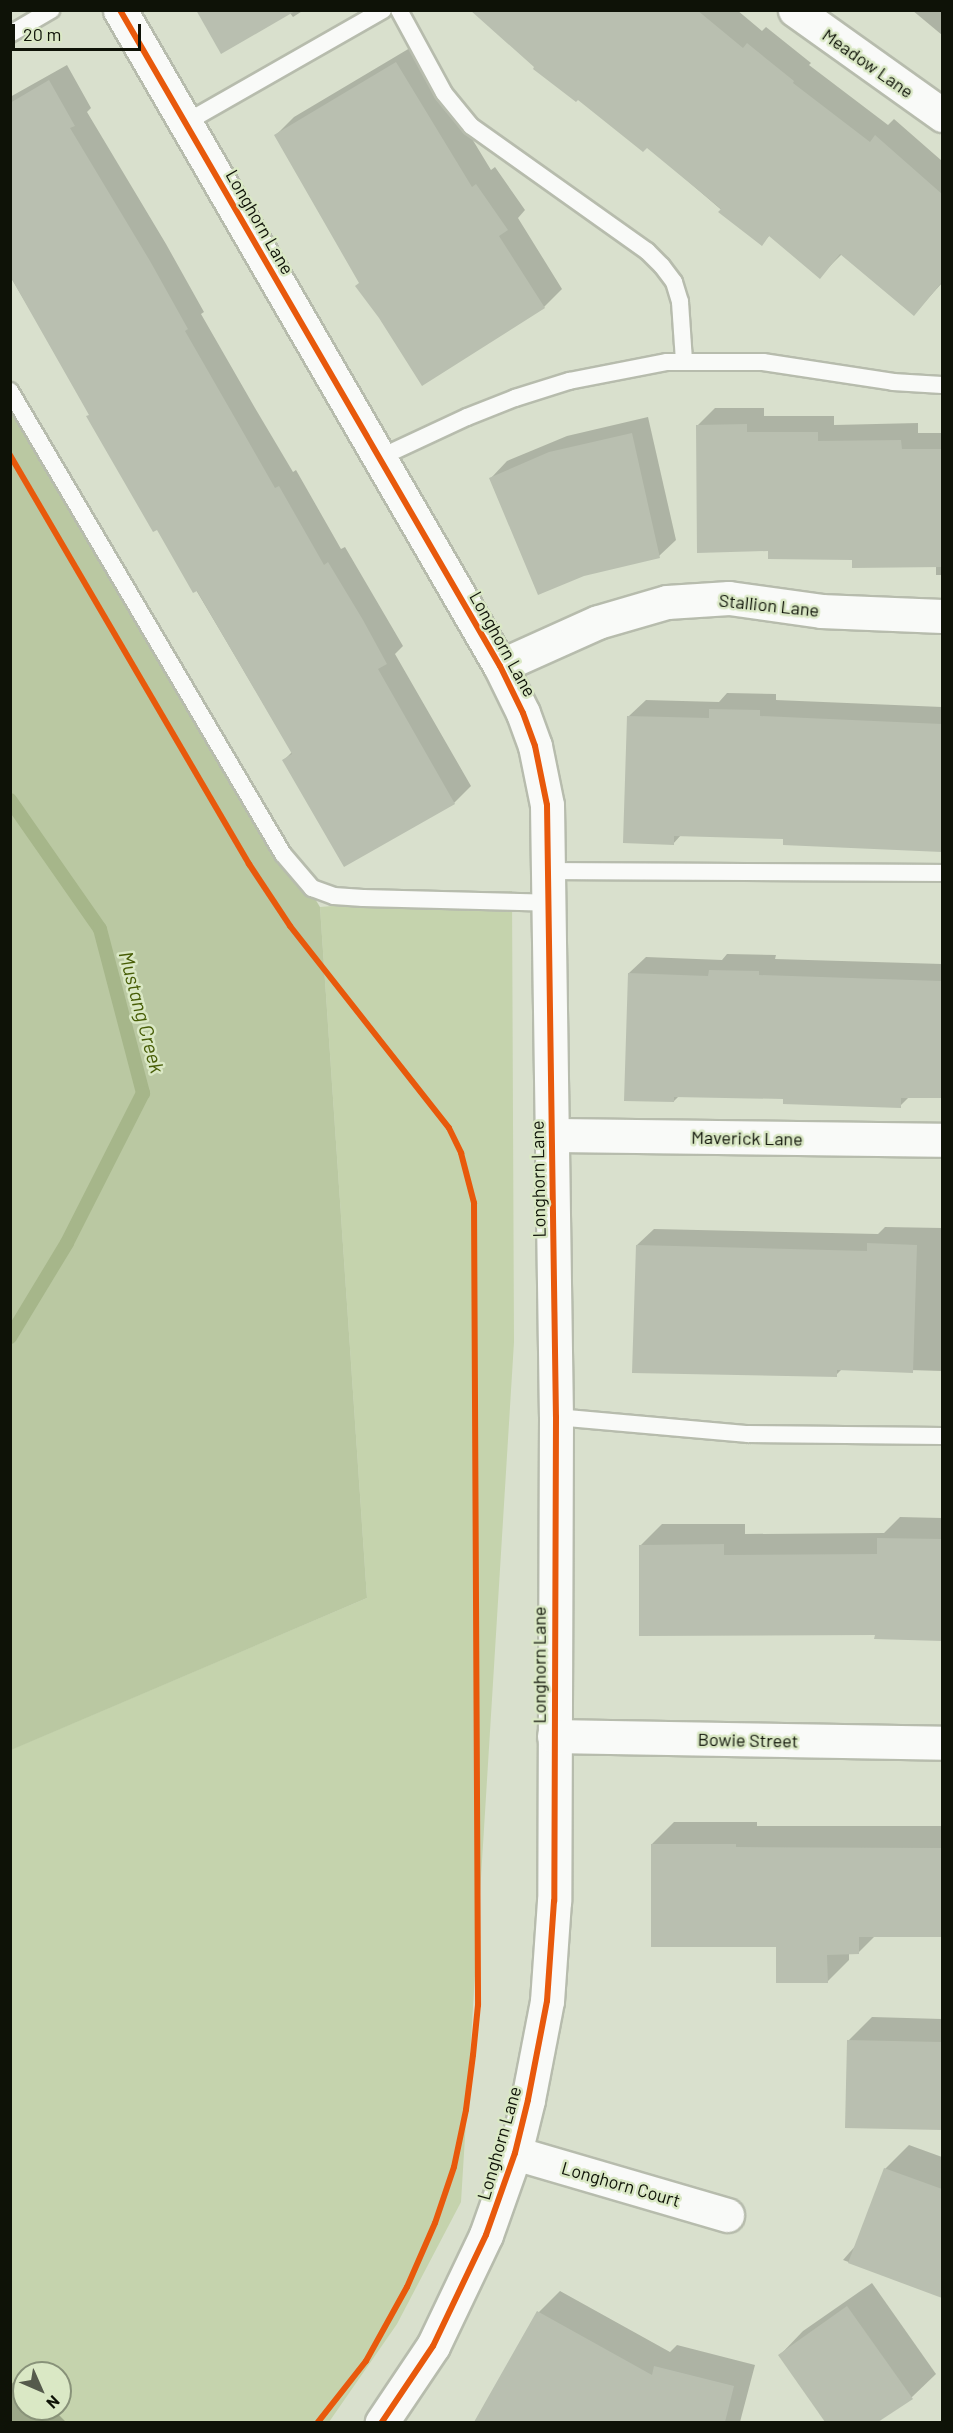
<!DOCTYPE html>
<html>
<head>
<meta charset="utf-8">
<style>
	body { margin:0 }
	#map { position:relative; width:953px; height:2433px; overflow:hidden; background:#d9e0cd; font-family:Barlow,sans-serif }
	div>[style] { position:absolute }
	.green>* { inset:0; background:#c5d3ad }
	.forest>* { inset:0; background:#bac8a2 }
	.shadow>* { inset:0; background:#0003 }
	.stream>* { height:14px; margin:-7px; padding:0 7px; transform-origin:7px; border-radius:7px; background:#a6b68a }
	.building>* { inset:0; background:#b9bfb0 }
	.roads { filter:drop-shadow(2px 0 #b7bcad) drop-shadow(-2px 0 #b7bcad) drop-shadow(0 2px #b7bcad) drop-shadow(0 -2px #b7bcad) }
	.service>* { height:16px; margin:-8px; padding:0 8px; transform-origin:8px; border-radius:8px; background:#f9faf8 }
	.minor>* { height:33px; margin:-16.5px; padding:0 16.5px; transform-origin:16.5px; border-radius:16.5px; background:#f9faf8 }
	.cycleway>* { height:6px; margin:-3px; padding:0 3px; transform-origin:3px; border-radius:3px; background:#e8590c }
	span { translate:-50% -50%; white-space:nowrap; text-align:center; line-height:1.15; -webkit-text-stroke:5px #dae8c5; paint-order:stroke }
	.street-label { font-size:18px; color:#0e1207 }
	.water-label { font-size:20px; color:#475d06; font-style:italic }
	.frame { position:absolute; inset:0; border:12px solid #0e1207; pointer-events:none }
	.north { position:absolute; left:12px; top:2361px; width:60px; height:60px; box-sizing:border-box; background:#dae8c5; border:2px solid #889279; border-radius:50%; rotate:135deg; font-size:16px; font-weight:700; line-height:24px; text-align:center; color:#0e1207 }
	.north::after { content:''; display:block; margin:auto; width:21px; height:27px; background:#555a4c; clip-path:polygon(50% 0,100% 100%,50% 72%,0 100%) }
	.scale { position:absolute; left:12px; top:24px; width:129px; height:27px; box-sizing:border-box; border:3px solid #0e1207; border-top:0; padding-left:8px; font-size:18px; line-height:21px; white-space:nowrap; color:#0e1207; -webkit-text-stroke:4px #dae8c5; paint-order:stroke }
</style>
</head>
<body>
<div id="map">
	<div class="green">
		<div style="clip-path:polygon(evenodd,512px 891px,514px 1342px,461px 2202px,397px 2324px,329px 2422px,11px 2422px,10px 1750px,367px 1598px,320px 907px,512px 891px,24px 2373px,60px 2373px,60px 2409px,24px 2409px,24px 2373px)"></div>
	</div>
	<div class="forest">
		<div style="clip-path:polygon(10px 400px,320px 907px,367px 1598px,11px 1750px)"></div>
	</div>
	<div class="shadow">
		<div style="clip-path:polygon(197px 10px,304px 10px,293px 17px,290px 13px)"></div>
		<div style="clip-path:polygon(490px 10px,737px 10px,762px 31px,766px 27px,811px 63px,809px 65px,888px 125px,894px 119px,942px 161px,942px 283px,914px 314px,842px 254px,820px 276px,770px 235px,761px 244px,647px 146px,536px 67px)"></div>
		<div style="clip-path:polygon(912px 10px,942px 10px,942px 35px)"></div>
		<div style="clip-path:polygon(415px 45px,491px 170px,495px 167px,525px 210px,518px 218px,562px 289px,544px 307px,360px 283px,276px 135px,294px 117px)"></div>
		<div style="clip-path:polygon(67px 65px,91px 108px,87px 112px,166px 244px,204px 312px,201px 314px,255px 408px,293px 472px,296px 470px,341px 549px,345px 547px,403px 646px,395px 654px,471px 786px,454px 803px,284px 760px,292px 752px,10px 276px,10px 97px)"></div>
		<div style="clip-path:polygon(715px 408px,764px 408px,764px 416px,834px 416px,834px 425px,918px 423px,918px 433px,942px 433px,942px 575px,936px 575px,936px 565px,770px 550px,698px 425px)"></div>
		<div style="clip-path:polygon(648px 417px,676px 540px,659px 556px,491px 478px,507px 461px,567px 436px)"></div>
		<div style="clip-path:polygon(727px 693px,776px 694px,776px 700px,942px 707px,942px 846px,785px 837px,681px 835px,673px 844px,629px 716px,646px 700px,719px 702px)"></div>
		<div style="clip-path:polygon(727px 954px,776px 955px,775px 959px,942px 964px,942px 1097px,910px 1096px,900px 1106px,784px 1098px,679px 1096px,674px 1101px,629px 973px,646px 957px,722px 960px)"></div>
		<div style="clip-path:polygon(885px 1227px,942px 1228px,942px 1371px,843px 1368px,836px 1375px,637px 1245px,654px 1229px,878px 1234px)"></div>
		<div style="clip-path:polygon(900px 1517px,942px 1518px,942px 1639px,876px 1638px,876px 1633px,641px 1545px,662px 1524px,745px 1524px,745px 1534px,884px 1533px)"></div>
		<div style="clip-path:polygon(674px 1822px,757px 1822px,757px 1826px,942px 1826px,942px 1936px,875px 1936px,858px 1953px,849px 1953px,849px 1960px,827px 1982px,652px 1844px)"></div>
		<div style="clip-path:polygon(872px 2017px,942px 2019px,942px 2128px,847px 2127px,848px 2041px)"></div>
		<div style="clip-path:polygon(909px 2145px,942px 2157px,942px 2290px,938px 2294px,843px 2260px,857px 2244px,885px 2169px)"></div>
		<div style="clip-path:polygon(872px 2283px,936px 2374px,912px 2397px,876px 2422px,827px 2422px,780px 2355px,803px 2331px)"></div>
		<div style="clip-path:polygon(560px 2291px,670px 2352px,677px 2345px,755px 2365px,740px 2422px,492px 2422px,480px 2416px,539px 2312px)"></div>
		<div style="clip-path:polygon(21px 2376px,24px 2379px,24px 2409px,53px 2409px,66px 2422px,10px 2422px,10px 2385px)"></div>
	</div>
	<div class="stream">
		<div style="left:10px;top:800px;width:157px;rotate:55.1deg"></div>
		<div style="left:100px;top:929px;width:170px;rotate:75.3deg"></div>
		<div style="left:143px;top:1093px;width:168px;rotate:116.9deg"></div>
		<div style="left:67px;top:1243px;width:110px;rotate:121.2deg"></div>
	</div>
	<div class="building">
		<div style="clip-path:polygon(196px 10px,297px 10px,221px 54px)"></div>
		<div style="clip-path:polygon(470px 10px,697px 10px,743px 48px,747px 43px,794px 81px,793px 83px,870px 142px,875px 135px,942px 194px,942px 282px,914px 316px,840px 254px,820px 279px,769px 236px,762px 246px,718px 212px,721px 209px,647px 148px,643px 152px,578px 100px,576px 102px,533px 69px,534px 67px)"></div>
		<div style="clip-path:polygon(396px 62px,472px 187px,476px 184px,508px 230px,499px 236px,545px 308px,422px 386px,379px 318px,355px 286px,359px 283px,274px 135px)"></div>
		<div style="clip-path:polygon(49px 80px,75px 126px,70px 128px,150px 261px,188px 329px,185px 331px,239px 425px,275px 488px,279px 486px,324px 565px,328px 562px,363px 620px,387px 664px,378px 669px,455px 804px,344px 867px,282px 760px,292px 754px,197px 591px,193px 593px,157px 530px,153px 532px,86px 416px,89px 415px,10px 276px,10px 103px)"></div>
		<div style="clip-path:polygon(747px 424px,747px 432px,818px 432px,818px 441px,901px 440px,902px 449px,942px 449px,942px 567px,852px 568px,852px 560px,768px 559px,768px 551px,697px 553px,696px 425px)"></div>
		<div style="clip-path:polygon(632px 433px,660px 558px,584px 576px,538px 595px,489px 478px,549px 452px)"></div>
		<div style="clip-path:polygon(709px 709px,760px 710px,760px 716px,942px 724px,942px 852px,783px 845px,783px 839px,674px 836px,674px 845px,623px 843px,627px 716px,709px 718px)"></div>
		<div style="clip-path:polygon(709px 970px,759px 971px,759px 975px,942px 981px,942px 1098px,901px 1098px,901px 1108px,783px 1104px,783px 1099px,674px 1097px,674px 1102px,624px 1101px,628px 973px,708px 976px)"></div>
		<div style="clip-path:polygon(867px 1243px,917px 1245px,913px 1373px,837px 1370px,837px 1377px,632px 1373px,636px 1245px,867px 1251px)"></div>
		<div style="clip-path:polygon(877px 1538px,942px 1539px,942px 1641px,874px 1639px,875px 1635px,639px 1636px,639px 1545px,724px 1544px,724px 1555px,877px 1554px)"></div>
		<div style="clip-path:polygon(651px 1844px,736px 1844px,736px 1847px,942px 1848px,942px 1937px,859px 1937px,859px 1954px,827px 1955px,828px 1983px,776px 1983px,776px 1947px,651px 1947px)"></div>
		<div style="clip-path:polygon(847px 2040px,942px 2042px,942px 2130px,845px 2128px)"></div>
		<div style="clip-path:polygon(884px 2168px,942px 2189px,942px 2298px,848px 2263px)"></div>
		<div style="clip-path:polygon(847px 2306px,913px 2399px,878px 2422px,825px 2422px,778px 2355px)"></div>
		<div style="clip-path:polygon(537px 2311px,652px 2375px,654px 2366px,734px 2386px,725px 2422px,474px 2422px)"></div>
	</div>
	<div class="roads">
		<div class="service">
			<div style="left:399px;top:10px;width:94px;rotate:61.5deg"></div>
			<div style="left:444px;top:93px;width:43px;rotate:50.7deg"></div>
			<div style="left:471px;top:126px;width:216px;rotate:35.4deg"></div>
			<div style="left:647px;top:251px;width:21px;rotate:45deg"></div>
			<div style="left:662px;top:266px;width:20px;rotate:53deg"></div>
			<div style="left:674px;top:282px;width:21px;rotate:73deg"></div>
			<div style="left:680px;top:302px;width:59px;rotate:86.1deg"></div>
			<div style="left:10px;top:34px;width:48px;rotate:-30.3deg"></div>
			<div style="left:185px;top:123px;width:228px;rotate:-29.7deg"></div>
			<div style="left:10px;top:391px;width:537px;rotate:59.48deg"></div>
			<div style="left:283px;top:854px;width:45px;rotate:49.5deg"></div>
			<div style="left:312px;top:888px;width:23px;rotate:20deg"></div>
			<div style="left:334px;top:896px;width:29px;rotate:4deg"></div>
			<div style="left:363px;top:898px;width:186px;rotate:1.5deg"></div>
			<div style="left:379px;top:458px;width:97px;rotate:-25deg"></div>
			<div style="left:467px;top:417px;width:52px;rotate:-21.6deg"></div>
			<div style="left:515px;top:398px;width:57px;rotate:-17.5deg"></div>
			<div style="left:569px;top:381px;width:100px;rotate:-11deg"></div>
			<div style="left:667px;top:362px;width:96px"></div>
			<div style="left:763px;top:362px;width:132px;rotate:8.7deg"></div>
			<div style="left:893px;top:382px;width:49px;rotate:3.5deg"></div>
			<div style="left:549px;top:871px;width:393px;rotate:0.3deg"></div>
			<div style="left:556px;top:1417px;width:193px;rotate:5.1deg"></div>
			<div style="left:748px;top:1434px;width:194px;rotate:0.6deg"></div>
		</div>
		<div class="minor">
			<div style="left:120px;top:10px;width:758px;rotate:59.92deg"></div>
			<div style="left:500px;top:666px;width:52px;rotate:63.9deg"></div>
			<div style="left:523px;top:713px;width:35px;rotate:70deg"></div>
			<div style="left:535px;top:746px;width:60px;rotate:78.5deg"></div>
			<div style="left:547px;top:805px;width:612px;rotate:89.16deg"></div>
			<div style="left:556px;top:1417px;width:484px;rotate:90.2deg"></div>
			<div style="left:554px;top:1901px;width:100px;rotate:94deg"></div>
			<div style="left:547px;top:2001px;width:101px;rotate:100.9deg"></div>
			<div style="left:528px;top:2100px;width:55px;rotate:103.8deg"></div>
			<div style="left:515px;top:2153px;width:87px;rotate:109.5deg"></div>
			<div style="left:486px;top:2235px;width:123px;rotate:115.5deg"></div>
			<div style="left:433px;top:2346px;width:92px;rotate:123.9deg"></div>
			<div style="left:795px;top:10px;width:181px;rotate:35.5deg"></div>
			<div style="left:500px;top:666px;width:107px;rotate:-24.2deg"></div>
			<div style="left:598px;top:622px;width:72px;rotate:-16.2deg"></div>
			<div style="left:667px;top:602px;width:62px;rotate:-3.7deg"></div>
			<div style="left:729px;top:598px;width:93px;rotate:8deg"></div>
			<div style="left:821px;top:611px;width:121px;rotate:2.4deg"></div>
			<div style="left:552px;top:1135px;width:390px;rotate:0.7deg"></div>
			<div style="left:554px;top:1736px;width:388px;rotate:1deg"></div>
			<div style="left:515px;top:2153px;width:221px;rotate:16.3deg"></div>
		</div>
	</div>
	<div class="cycleway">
		<div style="left:120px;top:10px;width:758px;rotate:59.92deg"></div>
		<div style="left:500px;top:666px;width:52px;rotate:63.9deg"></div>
		<div style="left:523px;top:713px;width:35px;rotate:70deg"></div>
		<div style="left:535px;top:746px;width:60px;rotate:78.5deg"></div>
		<div style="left:547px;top:805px;width:612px;rotate:89.16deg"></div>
		<div style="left:556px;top:1417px;width:484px;rotate:90.2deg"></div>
		<div style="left:554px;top:1901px;width:100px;rotate:94deg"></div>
		<div style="left:547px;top:2001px;width:101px;rotate:100.9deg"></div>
		<div style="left:528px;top:2100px;width:55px;rotate:103.8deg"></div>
		<div style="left:515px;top:2153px;width:87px;rotate:109.5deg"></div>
		<div style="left:486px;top:2235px;width:123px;rotate:115.5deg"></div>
		<div style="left:433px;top:2346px;width:92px;rotate:123.9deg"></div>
		<div style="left:10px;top:455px;width:474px;rotate:59.7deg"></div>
		<div style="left:249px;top:864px;width:74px;rotate:56.5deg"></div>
		<div style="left:290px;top:926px;width:257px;rotate:51.8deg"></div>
		<div style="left:449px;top:1128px;width:28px;rotate:64deg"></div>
		<div style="left:461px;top:1153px;width:52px;rotate:75.4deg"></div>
		<div style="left:474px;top:1203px;width:802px;rotate:89.71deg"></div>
		<div style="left:478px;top:2005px;width:50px;rotate:95.7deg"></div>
		<div style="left:473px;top:2055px;width:55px;rotate:97.3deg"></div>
		<div style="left:466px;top:2110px;width:58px;rotate:101.9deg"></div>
		<div style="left:454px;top:2167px;width:59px;rotate:108.7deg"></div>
		<div style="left:435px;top:2223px;width:70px;rotate:113.6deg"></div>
		<div style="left:407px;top:2287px;width:85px;rotate:119deg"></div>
		<div style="left:366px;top:2361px;width:78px;rotate:128.2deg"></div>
	</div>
	<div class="street-label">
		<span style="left:868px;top:63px;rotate:35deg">Meadow Lane</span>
		<span style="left:260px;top:222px;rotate:60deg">Longhorn Lane</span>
		<span style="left:769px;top:605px;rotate:6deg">Stallion Lane</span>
		<span style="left:503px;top:644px;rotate:61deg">Longhorn Lane</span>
		<span style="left:747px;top:1138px;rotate:1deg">Maverick Lane</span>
		<span style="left:538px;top:1179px;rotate:-91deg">Longhorn Lane</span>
		<span style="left:539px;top:1665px;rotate:-90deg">Longhorn Lane</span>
		<span style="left:748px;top:1740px;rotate:1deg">Bowie Street</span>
		<span style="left:499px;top:2143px;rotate:-74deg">Longhorn Lane</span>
		<span style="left:621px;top:2184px;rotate:16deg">Longhorn Court</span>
	</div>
	<div class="water-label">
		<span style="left:142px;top:1012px;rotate:75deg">Mustang Creek</span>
	</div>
	<div class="frame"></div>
	<div class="north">N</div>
	<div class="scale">20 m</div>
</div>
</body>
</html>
